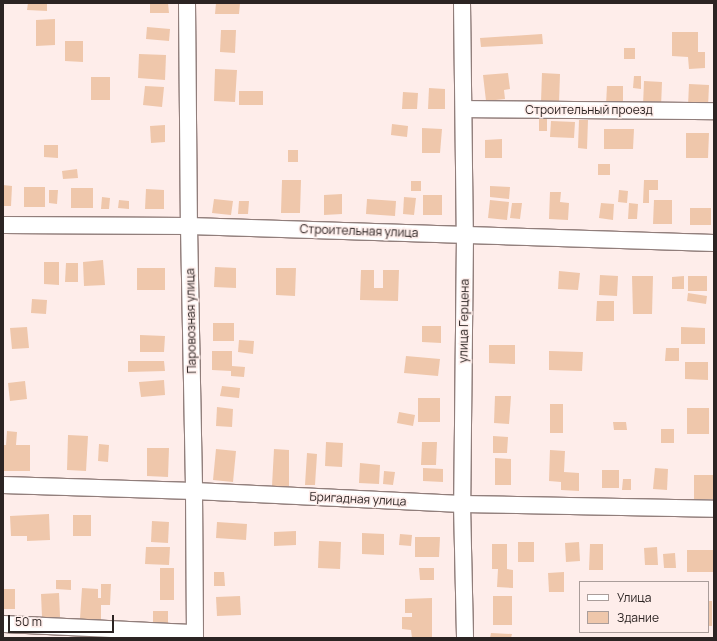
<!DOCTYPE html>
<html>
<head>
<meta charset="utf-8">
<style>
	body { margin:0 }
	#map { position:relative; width:717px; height:641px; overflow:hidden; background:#feedea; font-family:Manrope,sans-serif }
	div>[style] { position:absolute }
	.building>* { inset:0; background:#efc7ab }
	.roads { filter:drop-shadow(1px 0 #917e7b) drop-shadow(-1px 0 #917e7b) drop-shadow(0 1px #917e7b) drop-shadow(0 -1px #917e7b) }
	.minor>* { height:16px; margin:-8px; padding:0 8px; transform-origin:8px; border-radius:8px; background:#fff }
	span { translate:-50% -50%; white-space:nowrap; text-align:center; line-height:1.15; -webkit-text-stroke:3px #feedea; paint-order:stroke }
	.street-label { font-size:12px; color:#2c2423 }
	.frame { position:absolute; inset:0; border:4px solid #2c2423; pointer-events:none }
	.legend { position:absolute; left:579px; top:581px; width:130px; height:52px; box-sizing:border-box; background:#feedea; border:1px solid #aa9d9a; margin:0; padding:5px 7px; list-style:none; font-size:12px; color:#2c2423 }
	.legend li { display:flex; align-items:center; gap:8px; height:20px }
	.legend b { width:20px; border:1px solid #aa9d9a }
	.scale { position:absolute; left:8px; top:615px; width:106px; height:18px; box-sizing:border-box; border:2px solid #2c2423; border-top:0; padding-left:5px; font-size:12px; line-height:14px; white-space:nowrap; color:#2c2423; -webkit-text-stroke:3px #feedea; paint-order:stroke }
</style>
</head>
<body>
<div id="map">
	<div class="building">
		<div style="clip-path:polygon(28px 3px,47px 3px,47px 11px,27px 10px)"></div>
		<div style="clip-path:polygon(150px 3px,168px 3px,169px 13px,150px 13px)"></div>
		<div style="clip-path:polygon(216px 3px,240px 3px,239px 14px,215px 14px)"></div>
		<div style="clip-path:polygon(55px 19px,55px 45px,36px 46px,36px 20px)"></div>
		<div style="clip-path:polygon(147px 27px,170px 29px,169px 41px,146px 39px)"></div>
		<div style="clip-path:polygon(221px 30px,236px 30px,235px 53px,220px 52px)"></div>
		<div style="clip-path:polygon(672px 32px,698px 32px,698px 52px,705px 52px,705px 68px,689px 69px,688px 57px,672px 56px)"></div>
		<div style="clip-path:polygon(542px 34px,543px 44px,481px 47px,480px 38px)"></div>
		<div style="clip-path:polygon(65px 41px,83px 41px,83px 62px,65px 61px)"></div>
		<div style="clip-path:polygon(624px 48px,635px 48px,635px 59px,624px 59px)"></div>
		<div style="clip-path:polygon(139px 54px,166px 55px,165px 80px,138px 78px)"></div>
		<div style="clip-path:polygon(215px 69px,237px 70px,235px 102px,214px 101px)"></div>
		<div style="clip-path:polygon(508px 73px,510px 89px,504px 90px,505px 99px,486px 101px,483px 75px)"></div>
		<div style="clip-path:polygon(542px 73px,560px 74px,559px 103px,541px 102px)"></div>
		<div style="clip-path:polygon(634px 76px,641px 76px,641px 89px,633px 88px)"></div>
		<div style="clip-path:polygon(91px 77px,110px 77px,110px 100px,91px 100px)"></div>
		<div style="clip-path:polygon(644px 81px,662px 82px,661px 107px,643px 106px)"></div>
		<div style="clip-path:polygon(689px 84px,709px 85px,708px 107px,688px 106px)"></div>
		<div style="clip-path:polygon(145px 86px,164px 87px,162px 107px,143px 105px)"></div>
		<div style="clip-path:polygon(607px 86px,623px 86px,623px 105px,606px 105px)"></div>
		<div style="clip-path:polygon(429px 88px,445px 89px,445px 109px,428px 109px)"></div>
		<div style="clip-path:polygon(239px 91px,263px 91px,263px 105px,239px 105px)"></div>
		<div style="clip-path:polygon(403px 92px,418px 93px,417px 109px,402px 109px)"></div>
		<div style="clip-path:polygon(539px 116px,547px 116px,547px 131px,539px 131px)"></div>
		<div style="clip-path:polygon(579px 120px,588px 120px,587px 149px,578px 148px)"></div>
		<div style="clip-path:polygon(551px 121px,575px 122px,574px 138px,550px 137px)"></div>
		<div style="clip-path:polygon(392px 124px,408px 126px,407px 137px,391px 135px)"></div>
		<div style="clip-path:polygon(165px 125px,165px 142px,151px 143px,150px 126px)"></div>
		<div style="clip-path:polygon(422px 128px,442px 129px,440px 153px,422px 153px)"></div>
		<div style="clip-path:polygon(604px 129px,634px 129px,633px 149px,604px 149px)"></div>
		<div style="clip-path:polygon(686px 133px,709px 133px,708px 158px,686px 158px)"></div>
		<div style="clip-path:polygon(502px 139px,502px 158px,485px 158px,485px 140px)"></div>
		<div style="clip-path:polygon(44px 145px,58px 145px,58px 158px,44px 157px)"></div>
		<div style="clip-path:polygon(288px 150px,298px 150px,298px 162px,288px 162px)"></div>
		<div style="clip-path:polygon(598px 164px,610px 164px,610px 175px,598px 175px)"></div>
		<div style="clip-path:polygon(77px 169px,78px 178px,63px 179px,62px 171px)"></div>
		<div style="clip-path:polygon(282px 180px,301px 180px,300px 213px,281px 213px)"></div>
		<div style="clip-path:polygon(644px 180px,658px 180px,658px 190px,649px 190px,649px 203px,643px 203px)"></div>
		<div style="clip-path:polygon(411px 181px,421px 181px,421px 191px,411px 191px)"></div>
		<div style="clip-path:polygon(3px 185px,12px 186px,11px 206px,3px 206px)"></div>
		<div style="clip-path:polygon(490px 186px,510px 187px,509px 199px,490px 197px)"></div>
		<div style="clip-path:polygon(24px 187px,45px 187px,45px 207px,24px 207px)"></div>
		<div style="clip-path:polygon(71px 188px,93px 188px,93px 208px,71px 208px)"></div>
		<div style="clip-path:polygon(146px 189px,164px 190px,164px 209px,145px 209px)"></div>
		<div style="clip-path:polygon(49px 190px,58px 190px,57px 204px,49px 203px)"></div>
		<div style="clip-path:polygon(619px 190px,628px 191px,627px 203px,618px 202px)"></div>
		<div style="clip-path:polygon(550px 192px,561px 192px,560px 202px,569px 203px,568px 220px,549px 219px)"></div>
		<div style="clip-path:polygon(342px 194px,342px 214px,324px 215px,324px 195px)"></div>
		<div style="clip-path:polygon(423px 195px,442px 195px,442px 215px,423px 215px)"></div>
		<div style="clip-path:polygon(102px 197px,110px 198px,109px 209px,101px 209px)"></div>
		<div style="clip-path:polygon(404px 197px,416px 198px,414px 215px,403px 214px)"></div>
		<div style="clip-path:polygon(214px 199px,233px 201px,231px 215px,212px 213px)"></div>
		<div style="clip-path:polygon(367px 199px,396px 201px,395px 216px,366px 214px)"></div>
		<div style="clip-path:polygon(119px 200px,129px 201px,129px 209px,118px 208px)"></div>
		<div style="clip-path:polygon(490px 200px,509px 202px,507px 220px,488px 218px)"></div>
		<div style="clip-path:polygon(654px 200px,672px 200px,672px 224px,653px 224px)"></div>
		<div style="clip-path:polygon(239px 201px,249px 201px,248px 214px,238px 214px)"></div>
		<div style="clip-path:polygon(512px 203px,522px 203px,520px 219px,510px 218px)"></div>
		<div style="clip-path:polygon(601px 203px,614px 204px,613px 220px,599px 218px)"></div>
		<div style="clip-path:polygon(629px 203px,638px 204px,637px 219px,628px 219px)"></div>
		<div style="clip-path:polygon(690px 208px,711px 208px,711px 225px,690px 225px)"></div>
		<div style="clip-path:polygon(103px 260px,105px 285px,84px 286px,83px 262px)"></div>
		<div style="clip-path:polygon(44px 262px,59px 262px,59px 285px,44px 284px)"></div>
		<div style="clip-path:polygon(66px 263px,78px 263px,78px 282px,65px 282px)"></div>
		<div style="clip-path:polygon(215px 267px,236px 268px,236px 288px,214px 287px)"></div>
		<div style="clip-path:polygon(137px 268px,165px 268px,165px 290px,137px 290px)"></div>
		<div style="clip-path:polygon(276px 268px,296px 268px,295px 296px,276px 295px)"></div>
		<div style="clip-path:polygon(361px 270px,374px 270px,374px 288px,383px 288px,383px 270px,399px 270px,398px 301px,360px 300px)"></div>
		<div style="clip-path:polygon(559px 271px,580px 273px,578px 290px,558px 289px)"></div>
		<div style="clip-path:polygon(600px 275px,618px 276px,617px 296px,599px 295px)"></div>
		<div style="clip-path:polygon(632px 276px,653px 276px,652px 314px,633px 314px)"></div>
		<div style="clip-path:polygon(684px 276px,684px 289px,672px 289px,672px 277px)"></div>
		<div style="clip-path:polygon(688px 276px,707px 276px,707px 291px,688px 291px)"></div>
		<div style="clip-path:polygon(688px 293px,707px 296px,706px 304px,687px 301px)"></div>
		<div style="clip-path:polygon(32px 299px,47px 300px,46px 314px,31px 313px)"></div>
		<div style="clip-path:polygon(597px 301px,614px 301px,614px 321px,596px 321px)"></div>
		<div style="clip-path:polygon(213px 323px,234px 323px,234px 341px,213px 341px)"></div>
		<div style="clip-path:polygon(422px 326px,441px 326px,441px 343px,422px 342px)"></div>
		<div style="clip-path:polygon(27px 327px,29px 348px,12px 349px,10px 328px)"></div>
		<div style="clip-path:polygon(681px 327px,705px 328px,705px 344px,681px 344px)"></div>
		<div style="clip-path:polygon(140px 335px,165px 336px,164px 352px,140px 352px)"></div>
		<div style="clip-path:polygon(239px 340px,254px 341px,253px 354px,238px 352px)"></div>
		<div style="clip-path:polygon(489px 345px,515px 345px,515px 364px,489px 363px)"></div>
		<div style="clip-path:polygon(666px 348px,679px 348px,679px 361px,665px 361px)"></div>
		<div style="clip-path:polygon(212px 351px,232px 351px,232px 366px,245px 367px,244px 377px,231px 376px,231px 371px,212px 370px)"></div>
		<div style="clip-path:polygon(549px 351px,583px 352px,582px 371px,549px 370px)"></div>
		<div style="clip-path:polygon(406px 356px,440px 359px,438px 376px,404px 373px)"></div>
		<div style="clip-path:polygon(128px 361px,164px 361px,165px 371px,128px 372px)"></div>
		<div style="clip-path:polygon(685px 362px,708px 362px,708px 380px,685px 379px)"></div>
		<div style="clip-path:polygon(164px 380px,165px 395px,141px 397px,139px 382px)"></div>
		<div style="clip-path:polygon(25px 381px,27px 399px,10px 401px,8px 383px)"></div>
		<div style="clip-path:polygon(222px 386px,240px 388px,239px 398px,220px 396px)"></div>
		<div style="clip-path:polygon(495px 396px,511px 396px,509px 424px,494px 423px)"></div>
		<div style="clip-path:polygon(418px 398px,440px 398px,440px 422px,418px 422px)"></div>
		<div style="clip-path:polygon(550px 404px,563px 404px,563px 433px,550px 433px)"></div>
		<div style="clip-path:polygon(217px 407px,233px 409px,232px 427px,216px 426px)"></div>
		<div style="clip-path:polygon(687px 408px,709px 408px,709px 434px,687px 434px)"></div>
		<div style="clip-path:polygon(399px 412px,415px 415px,413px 426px,397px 423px)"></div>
		<div style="clip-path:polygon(613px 422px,626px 422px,627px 430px,614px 430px)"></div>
		<div style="clip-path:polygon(661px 429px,674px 429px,674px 443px,661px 443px)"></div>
		<div style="clip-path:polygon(7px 431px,17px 432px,16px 445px,30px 445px,30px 471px,4px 471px,4px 445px,6px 445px)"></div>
		<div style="clip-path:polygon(68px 435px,88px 436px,86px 471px,67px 470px)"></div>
		<div style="clip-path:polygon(493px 436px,508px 437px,507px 453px,493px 453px)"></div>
		<div style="clip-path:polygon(326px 442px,343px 443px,342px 467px,325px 466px)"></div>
		<div style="clip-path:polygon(422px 442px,437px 442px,436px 465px,421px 465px)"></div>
		<div style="clip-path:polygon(99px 444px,109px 445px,108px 462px,98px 461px)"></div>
		<div style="clip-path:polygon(147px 448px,169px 448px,168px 477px,147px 476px)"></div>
		<div style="clip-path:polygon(216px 449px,236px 451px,233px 482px,213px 480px)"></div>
		<div style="clip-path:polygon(274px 449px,289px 450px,289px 486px,272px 486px)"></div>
		<div style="clip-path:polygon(550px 450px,565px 451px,564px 472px,579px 473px,579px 491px,561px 490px,561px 482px,549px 481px)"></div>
		<div style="clip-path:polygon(307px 453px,317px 454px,315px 485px,305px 485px)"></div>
		<div style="clip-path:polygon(495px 458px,511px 459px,511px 485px,495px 485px)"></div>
		<div style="clip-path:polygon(360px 463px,380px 465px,379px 484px,359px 483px)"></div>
		<div style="clip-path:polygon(423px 468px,443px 469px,443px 482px,423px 481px)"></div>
		<div style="clip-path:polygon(655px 468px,668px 469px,667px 490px,653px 489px)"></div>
		<div style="clip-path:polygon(602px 470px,619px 470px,619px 488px,602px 488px)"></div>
		<div style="clip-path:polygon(384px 471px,395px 472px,393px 485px,383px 484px)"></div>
		<div style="clip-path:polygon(694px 475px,714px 475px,714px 499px,694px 499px)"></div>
		<div style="clip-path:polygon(623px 479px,631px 479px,631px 490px,622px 490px)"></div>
		<div style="clip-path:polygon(49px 514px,50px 540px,27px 541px,27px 536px,11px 536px,10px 516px)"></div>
		<div style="clip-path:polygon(73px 515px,91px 515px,91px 536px,73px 536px)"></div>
		<div style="clip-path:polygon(152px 521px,169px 522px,168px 543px,151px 542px)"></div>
		<div style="clip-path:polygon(217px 522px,247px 524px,246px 540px,216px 538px)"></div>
		<div style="clip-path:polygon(296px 531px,296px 545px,274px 546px,274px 532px)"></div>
		<div style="clip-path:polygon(362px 533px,384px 534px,384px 555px,362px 554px)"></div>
		<div style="clip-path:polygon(400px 534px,412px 535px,411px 546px,399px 545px)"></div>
		<div style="clip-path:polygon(415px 537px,440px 537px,439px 557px,415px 557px)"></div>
		<div style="clip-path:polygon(319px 541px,341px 542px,340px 569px,318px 568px)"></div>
		<div style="clip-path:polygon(518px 542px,534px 542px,534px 562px,518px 562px)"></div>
		<div style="clip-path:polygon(579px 542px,580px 561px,566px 562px,565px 543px)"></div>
		<div style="clip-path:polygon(492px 544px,507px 544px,507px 569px,513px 570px,513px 588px,497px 587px,498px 569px,492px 569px)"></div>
		<div style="clip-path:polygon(590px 544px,603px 544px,603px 570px,589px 570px)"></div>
		<div style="clip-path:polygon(146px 547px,170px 547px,169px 565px,145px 564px)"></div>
		<div style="clip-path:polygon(657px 547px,658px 565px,645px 565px,644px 548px)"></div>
		<div style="clip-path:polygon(687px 550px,714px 550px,714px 572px,687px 572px)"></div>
		<div style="clip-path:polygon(675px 553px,676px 568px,664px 568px,663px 554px)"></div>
		<div style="clip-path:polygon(160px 568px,174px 568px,174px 600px,160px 600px)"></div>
		<div style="clip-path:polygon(419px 568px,434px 568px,434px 580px,420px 580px)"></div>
		<div style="clip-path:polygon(214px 572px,224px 572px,225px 586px,214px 586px)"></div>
		<div style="clip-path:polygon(564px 572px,564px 592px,549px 592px,548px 573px)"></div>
		<div style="clip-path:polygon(56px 580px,71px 580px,71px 590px,56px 589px)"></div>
		<div style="clip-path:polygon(101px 584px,111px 584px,110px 605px,101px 605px,101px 620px,80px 619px,82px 588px,98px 589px,98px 598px,101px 598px)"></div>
		<div style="clip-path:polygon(3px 589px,15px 589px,15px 609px,3px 609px)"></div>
		<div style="clip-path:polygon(59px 593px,60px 617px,42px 617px,41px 594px)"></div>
		<div style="clip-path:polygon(240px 596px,241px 615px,217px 616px,216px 597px)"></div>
		<div style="clip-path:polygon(493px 596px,512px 596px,512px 625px,493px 625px)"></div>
		<div style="clip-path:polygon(432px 598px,432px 638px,412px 638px,411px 630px,402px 629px,402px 617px,412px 617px,412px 613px,405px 613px,405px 599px)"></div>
		<div style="clip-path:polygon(708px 601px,712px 601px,712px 626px,708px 626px)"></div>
		<div style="clip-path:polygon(153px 611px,168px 611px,168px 623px,153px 622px)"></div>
		<div style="clip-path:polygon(491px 633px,512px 634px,511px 638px,490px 638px)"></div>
	</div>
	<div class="roads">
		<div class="minor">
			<div style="left:187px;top:3px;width:223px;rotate:89.5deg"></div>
			<div style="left:189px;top:226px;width:265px;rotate:88.9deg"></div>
			<div style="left:194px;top:491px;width:147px;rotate:89.6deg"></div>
			<div style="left:462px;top:3px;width:232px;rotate:89.3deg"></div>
			<div style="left:465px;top:235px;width:269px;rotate:90.6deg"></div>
			<div style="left:462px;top:504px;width:134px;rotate:88.7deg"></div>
			<div style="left:464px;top:109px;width:250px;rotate:0.5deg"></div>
			<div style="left:3px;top:225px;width:186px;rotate:0.3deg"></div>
			<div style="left:189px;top:226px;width:525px;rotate:1.85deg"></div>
			<div style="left:3px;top:485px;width:191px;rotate:1.8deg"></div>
			<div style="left:194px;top:491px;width:268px;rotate:2.8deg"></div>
			<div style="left:462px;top:504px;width:252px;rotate:1.1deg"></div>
			<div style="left:3px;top:624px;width:191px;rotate:2.7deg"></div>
		</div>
	</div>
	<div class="street-label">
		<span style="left:589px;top:110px">Строительный проезд</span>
		<span style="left:359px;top:231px;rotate:2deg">Строительная улица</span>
		<span style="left:191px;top:321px;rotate:-91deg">Паровозная улица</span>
		<span style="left:464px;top:321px;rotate:-89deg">улица Герцена</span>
		<span style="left:358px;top:499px;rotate:3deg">Бригадная улица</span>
	</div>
	<div class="frame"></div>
	<ul class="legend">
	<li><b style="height:5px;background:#fff"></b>Улица</li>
	<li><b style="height:11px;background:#efc7ab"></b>Здание</li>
	</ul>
	<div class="scale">50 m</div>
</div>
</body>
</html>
